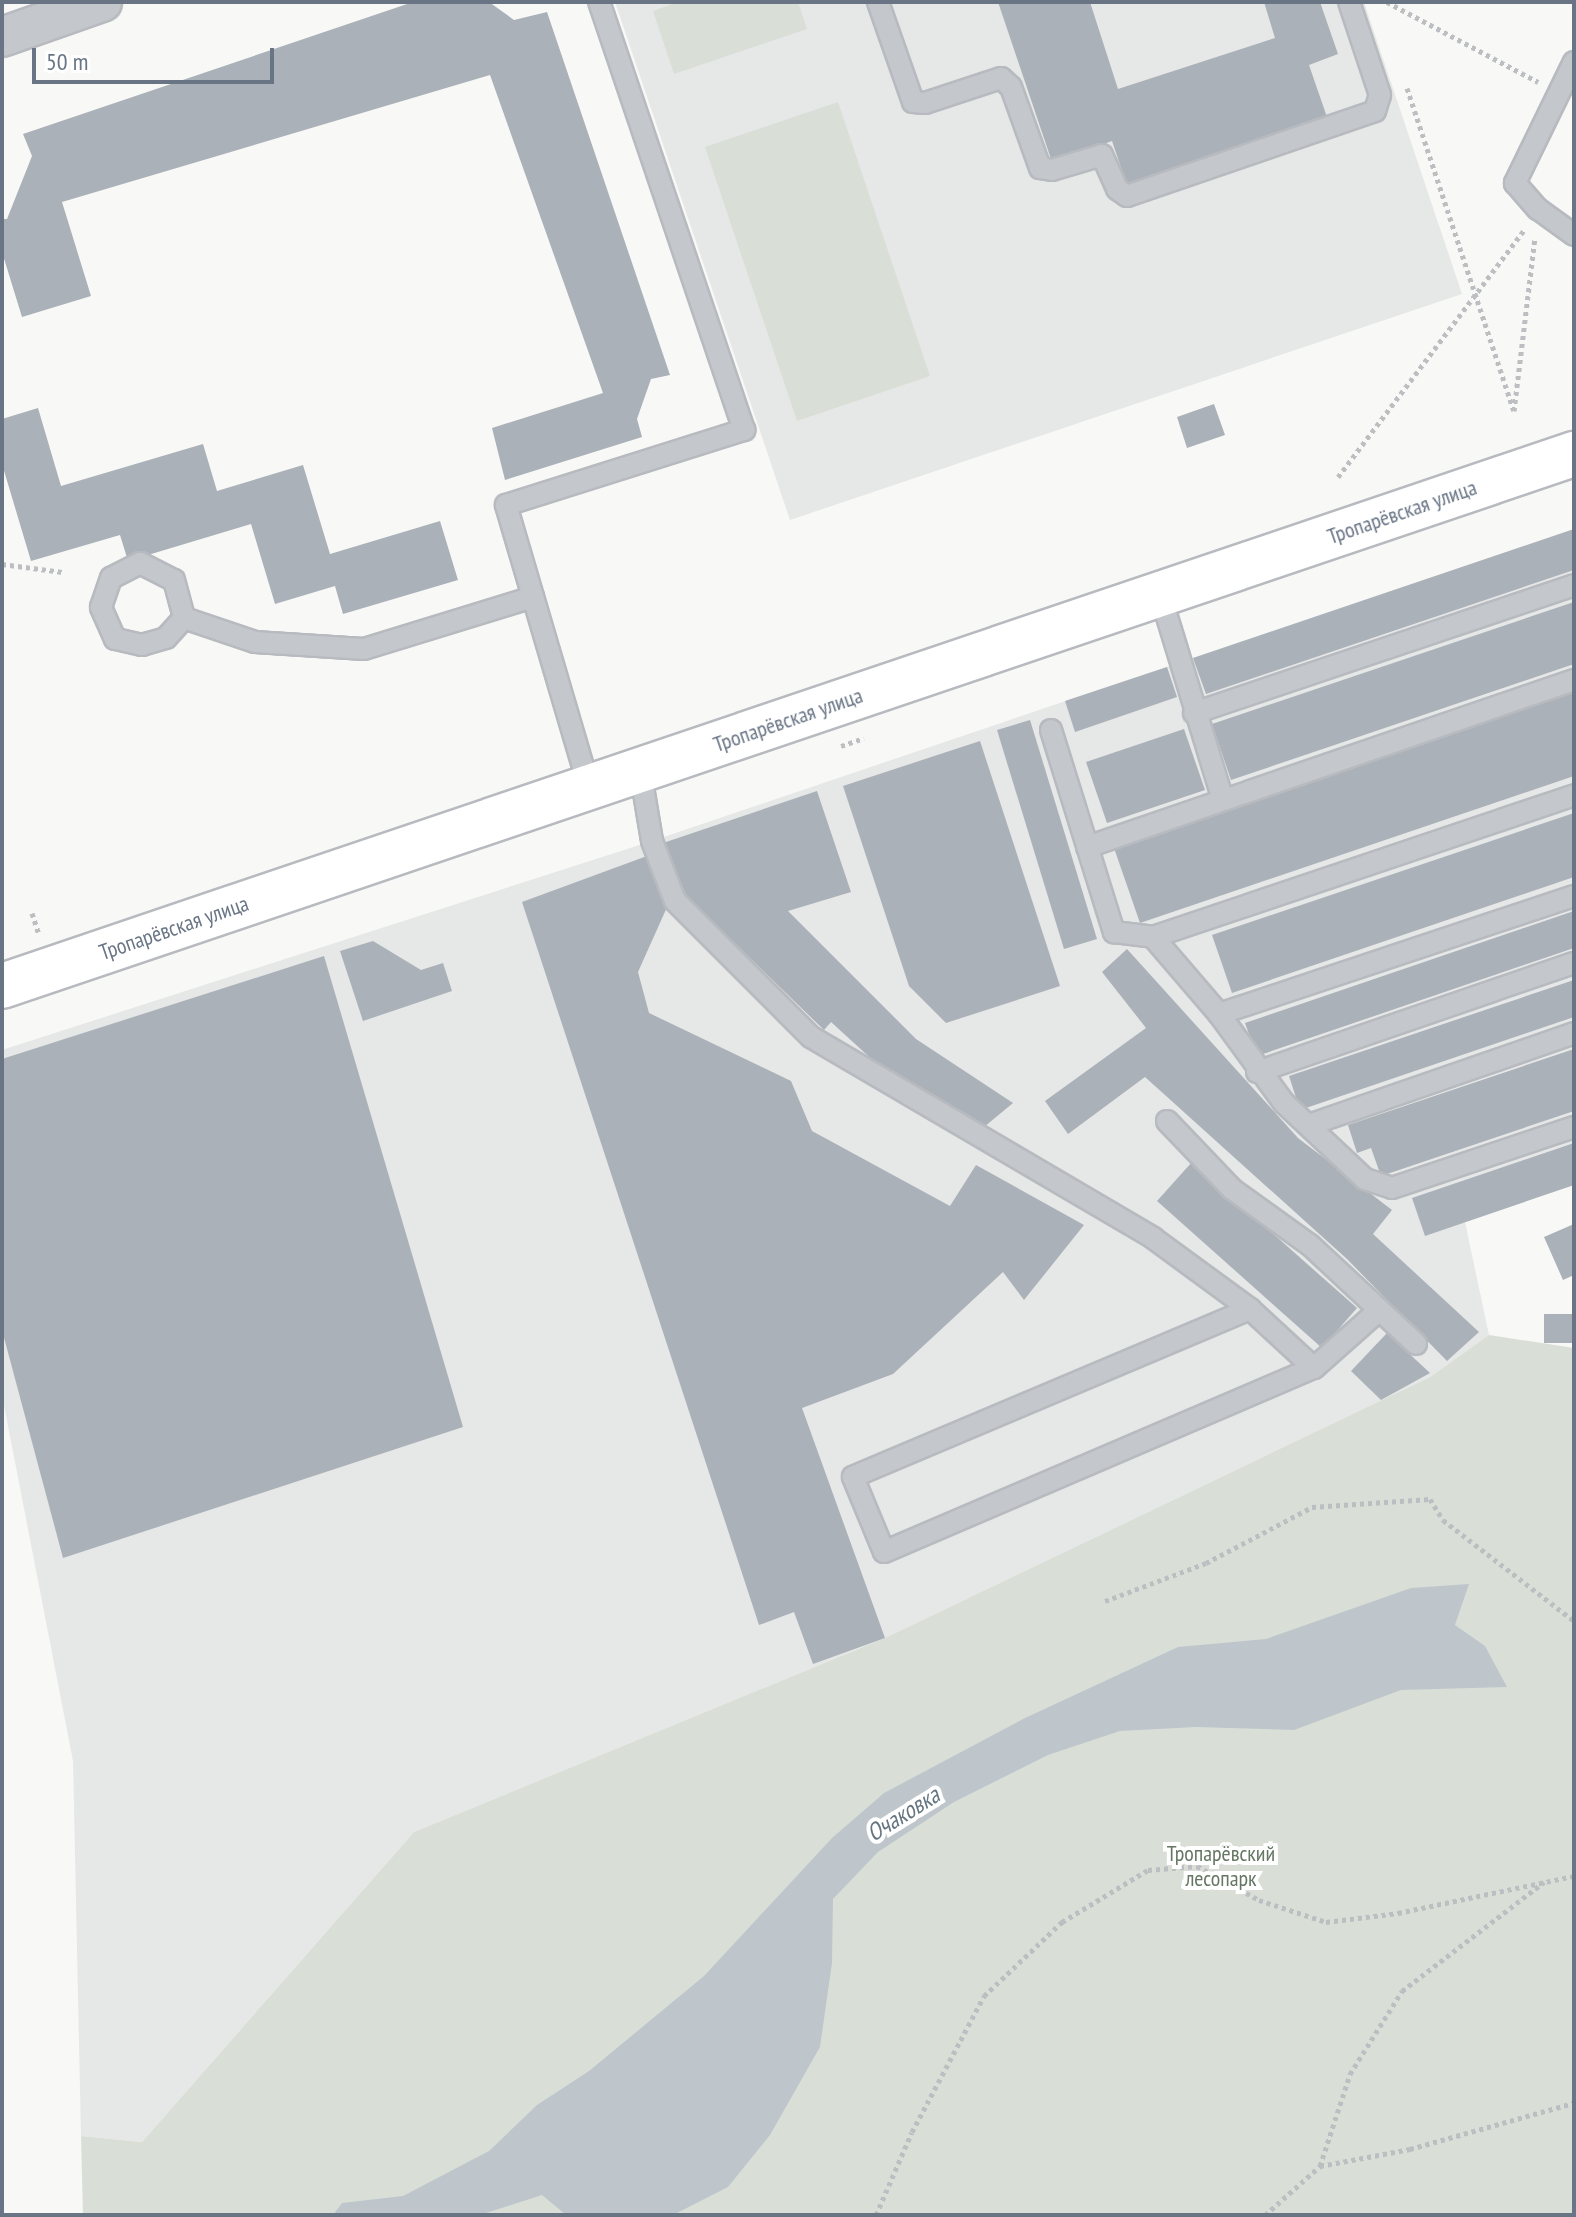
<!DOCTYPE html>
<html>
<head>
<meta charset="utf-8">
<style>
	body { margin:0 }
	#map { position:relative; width:1576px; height:2217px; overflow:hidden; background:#f8f8f6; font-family:"PT Sans Narrow",sans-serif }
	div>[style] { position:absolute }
	.built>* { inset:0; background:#e6e7e7 }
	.green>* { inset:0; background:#d9dfd7 }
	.water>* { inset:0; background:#bec6cc }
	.building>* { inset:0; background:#abb1b8 }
	.path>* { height:5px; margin-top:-2.5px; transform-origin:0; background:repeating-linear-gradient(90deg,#bcbec1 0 4px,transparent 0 8px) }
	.roads { filter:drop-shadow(2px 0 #b7babf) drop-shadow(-2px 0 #b7babf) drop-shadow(0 2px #b7babf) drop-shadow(0 -2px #b7babf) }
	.lane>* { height:20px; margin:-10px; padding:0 10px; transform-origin:10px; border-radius:10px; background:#c4c7cb }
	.street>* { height:38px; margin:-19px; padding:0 19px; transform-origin:19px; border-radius:19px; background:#c4c7cb }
	.secondary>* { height:44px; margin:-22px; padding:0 22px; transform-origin:22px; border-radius:22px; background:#fff }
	span { translate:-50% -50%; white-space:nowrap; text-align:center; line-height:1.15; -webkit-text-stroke:8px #fff; paint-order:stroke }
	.street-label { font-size:22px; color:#697585 }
	.park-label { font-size:22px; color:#657764 }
	.water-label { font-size:24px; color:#657580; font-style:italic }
	.frame { position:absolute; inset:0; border:4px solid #697585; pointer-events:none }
	.scale { position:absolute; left:32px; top:48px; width:242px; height:36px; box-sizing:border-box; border:4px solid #697585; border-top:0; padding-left:10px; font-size:24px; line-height:28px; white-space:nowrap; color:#697585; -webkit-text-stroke:6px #fff; paint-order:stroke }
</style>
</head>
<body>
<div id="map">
	<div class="built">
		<div style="clip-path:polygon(615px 2px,1364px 2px,1462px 294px,790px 520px)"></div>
		<div style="clip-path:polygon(1574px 529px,1574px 1185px,1465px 1222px,1489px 1335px,1430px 1377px,885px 1638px,414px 1832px,142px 2142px,81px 2136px,73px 1761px,2px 1395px,2px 1050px,652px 841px)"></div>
	</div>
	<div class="green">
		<div style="clip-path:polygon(678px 2px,798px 2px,807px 29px,674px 74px,653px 11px)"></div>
		<div style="clip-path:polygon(838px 102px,930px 376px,797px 421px,705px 147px)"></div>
		<div style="clip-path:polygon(1489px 1335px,1574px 1348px,1574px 2215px,83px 2215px,81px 2136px,142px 2142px,414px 1832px,885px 1638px,1430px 1377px)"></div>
	</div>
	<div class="water">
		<div style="clip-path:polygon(1469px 1584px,1455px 1625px,1485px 1646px,1507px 1687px,1401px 1690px,1294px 1730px,1196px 1727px,1120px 1731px,1048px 1755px,954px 1802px,878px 1852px,833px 1899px,832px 1963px,820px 2047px,770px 2135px,728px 2187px,673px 2215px,566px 2215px,542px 2195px,480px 2215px,333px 2215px,342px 2203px,403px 2196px,489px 2151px,537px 2105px,589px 2071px,704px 1976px,832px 1838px,884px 1793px,1025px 1718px,1178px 1647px,1266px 1639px,1411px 1588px)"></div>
	</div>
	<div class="building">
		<div style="clip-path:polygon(413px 2px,489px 2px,514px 20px,547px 12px,670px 375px,651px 379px,637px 419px,642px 437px,505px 480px,492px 428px,603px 393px,490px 75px,62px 202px,91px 296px,22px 317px,2px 252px,2px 219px,7px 219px,32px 156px,23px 134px)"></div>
		<div style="clip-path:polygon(998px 2px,1090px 2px,1118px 89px,1275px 38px,1264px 2px,1320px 2px,1338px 54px,1309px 65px,1328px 120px,1128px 188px,1112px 141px,1052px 162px)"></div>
		<div style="clip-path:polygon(1214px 404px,1225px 435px,1187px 448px,1177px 417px)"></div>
		<div style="clip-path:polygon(38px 408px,61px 486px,203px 444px,217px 491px,303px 465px,330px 554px,440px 521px,458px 580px,343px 614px,335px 586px,275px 604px,251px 524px,128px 561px,120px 535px,31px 561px,2px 464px,2px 419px)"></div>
		<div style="clip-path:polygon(1574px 529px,1574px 570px,1206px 694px,1193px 658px)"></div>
		<div style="clip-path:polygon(1574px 602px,1574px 664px,1231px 780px,1212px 724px)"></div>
		<div style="clip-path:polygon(1167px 667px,1177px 697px,1075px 732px,1065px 701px)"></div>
		<div style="clip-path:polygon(1574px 692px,1574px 776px,1140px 923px,1114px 848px)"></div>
		<div style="clip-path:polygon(1030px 720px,1097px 939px,1064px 949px,997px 730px)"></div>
		<div style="clip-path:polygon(1184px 729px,1205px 790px,1107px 823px,1086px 762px)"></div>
		<div style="clip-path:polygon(980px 741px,1060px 986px,946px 1023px,909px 986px,843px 786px)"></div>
		<div style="clip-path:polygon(817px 791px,851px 892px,788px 911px,916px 1039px,1013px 1103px,984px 1127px,877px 1064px,831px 1022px,824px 1030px,687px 897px,663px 843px)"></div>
		<div style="clip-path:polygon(1574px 813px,1574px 877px,1232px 993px,1212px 935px)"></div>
		<div style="clip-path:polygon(647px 856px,668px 905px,638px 972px,649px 1013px,791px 1081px,812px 1131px,950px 1206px,976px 1165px,1084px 1225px,1024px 1300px,1003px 1272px,893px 1374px,802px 1408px,885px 1638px,813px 1664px,794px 1612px,759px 1625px,522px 902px)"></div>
		<div style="clip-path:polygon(1574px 911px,1574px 948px,1257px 1056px,1245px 1023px)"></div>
		<div style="clip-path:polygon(373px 941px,421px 970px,443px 963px,452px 991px,363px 1021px,340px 951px)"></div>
		<div style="clip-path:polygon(1127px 949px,1298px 1138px,1392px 1210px,1373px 1234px,1479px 1332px,1447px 1361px,1347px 1259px,1145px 1077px,1068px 1134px,1045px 1101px,1146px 1028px,1102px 972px)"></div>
		<div style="clip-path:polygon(324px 956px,463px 1427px,63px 1558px,2px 1330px,2px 1059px)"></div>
		<div style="clip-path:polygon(1574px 980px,1574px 1017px,1300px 1110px,1289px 1076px)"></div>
		<div style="clip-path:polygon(1574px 1049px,1574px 1111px,1381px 1176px,1371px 1148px,1357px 1153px,1348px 1125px)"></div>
		<div style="clip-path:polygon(1574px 1143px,1574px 1185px,1425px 1236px,1412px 1198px)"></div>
		<div style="clip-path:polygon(1192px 1162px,1357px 1308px,1322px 1348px,1157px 1201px)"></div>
		<div style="clip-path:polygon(1574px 1224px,1574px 1275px,1563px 1280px,1544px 1237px)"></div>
		<div style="clip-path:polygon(1544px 1314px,1574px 1314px,1574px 1343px,1544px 1343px)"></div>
		<div style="clip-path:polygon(1387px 1333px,1430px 1373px,1381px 1400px,1351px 1371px)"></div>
	</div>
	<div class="path">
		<div style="left:1387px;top:2px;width:171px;rotate:27.9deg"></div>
		<div style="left:1407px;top:88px;width:340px;rotate:71.7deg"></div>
		<div style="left:1514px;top:411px;width:174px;rotate:-83.1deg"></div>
		<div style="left:1338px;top:477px;width:309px;rotate:-53deg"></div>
		<div style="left:2px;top:564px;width:61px;rotate:7.6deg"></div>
		<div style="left:841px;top:746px;width:24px;rotate:-19deg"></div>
		<div style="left:32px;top:913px;width:23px;rotate:72deg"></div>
		<div style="left:1105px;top:1601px;width:108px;rotate:-20.6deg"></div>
		<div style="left:1206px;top:1563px;width:120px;rotate:-27.8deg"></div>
		<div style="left:1312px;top:1507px;width:118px;rotate:-3.9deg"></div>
		<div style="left:1430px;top:1499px;width:25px;rotate:58deg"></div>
		<div style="left:1443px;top:1520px;width:165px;rotate:37.6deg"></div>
		<div style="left:1320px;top:2166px;width:92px;rotate:-10.7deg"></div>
		<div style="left:1410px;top:2149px;width:170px;rotate:-15.7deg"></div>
		<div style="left:876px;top:2215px;width:90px;rotate:-66.6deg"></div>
		<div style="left:912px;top:2132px;width:154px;rotate:-62.1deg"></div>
		<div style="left:984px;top:1996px;width:108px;rotate:-43.5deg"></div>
		<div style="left:1062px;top:1922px;width:100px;rotate:-31.2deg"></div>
		<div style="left:1148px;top:1870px;width:49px;rotate:-4.7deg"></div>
		<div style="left:1197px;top:1866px;width:71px;rotate:28.7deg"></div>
		<div style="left:1259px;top:1900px;width:71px;rotate:18.2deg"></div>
		<div style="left:1326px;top:1922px;width:73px;rotate:-7.1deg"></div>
		<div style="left:1398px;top:1913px;width:180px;rotate:-11.9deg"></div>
		<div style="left:1265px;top:2215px;width:74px;rotate:-41.7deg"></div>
		<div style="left:1320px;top:2166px;width:97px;rotate:-71.9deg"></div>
		<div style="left:1350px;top:2074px;width:98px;rotate:-57.9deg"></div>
		<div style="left:1402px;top:1991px;width:179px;rotate:-37.5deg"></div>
	</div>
	<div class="roads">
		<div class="lane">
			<div style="left:878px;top:2px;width:106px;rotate:70.7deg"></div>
			<div style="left:913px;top:102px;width:12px;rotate:5deg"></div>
			<div style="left:925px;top:103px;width:80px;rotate:-18.2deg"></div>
			<div style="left:1001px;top:78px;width:13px;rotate:42deg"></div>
			<div style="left:1011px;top:87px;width:86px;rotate:70.3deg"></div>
			<div style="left:1040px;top:168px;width:12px;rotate:9deg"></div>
			<div style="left:1052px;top:170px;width:52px;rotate:-16.7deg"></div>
			<div style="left:1102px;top:155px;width:37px;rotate:66deg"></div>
			<div style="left:1117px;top:189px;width:12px;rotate:35deg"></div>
			<div style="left:1127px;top:196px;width:262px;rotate:-18.9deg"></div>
			<div style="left:1375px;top:111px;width:17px;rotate:-73deg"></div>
			<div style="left:1380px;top:95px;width:98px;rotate:-108.4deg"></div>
			<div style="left:1574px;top:62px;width:135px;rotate:116deg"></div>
			<div style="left:1515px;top:183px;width:35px;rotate:49deg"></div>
			<div style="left:1538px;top:209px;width:44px;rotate:35.8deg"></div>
			<div style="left:1160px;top:594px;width:215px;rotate:73deg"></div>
			<div style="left:184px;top:618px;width:27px;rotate:132deg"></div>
			<div style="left:166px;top:638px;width:25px;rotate:164deg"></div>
			<div style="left:142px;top:645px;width:28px;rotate:-167deg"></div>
			<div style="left:115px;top:639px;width:35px;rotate:-114deg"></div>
			<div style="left:101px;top:607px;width:31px;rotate:-71deg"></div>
			<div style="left:111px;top:578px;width:33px;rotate:-27deg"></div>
			<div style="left:140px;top:563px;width:38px;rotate:27deg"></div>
			<div style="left:174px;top:580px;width:39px;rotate:75deg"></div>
			<div style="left:184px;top:618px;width:75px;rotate:18.7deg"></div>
			<div style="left:255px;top:642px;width:109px;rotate:3.7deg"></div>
			<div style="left:364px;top:649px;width:177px;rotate:-17.1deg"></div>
			<div style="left:1194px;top:713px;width:401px;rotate:-18.6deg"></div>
			<div style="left:1051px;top:730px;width:212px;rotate:72.7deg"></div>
			<div style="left:1114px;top:932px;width:39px;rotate:7deg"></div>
			<div style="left:1153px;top:937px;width:101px;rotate:49.4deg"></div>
			<div style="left:1219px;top:1014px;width:110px;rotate:53.9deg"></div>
			<div style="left:1284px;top:1103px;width:111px;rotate:43.2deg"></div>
			<div style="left:1365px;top:1179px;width:28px;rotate:18deg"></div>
			<div style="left:1392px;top:1188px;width:192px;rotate:-18.5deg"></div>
			<div style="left:640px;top:769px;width:73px;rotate:80.5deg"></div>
			<div style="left:652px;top:841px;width:64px;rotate:69deg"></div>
			<div style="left:675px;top:901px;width:192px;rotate:45deg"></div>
			<div style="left:811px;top:1037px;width:397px;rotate:30.4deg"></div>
			<div style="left:1153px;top:1238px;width:120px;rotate:36.2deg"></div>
			<div style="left:1250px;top:1309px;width:87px;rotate:42.7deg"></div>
			<div style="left:1314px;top:1368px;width:84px;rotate:-41.6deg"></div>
			<div style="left:589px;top:787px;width:294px;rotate:-106.4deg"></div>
			<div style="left:506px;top:505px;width:250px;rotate:-17.5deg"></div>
			<div style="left:744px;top:430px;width:452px;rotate:-108.7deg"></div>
			<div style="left:1087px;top:847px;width:515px;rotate:-18.93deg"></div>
			<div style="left:1153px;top:937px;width:444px;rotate:-18.6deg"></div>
			<div style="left:1219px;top:1014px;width:374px;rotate:-18.4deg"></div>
			<div style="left:1257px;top:1072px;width:335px;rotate:-19deg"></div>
			<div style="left:1167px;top:1121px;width:94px;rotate:46.3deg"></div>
			<div style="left:1232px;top:1189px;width:96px;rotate:35.7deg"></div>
			<div style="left:1310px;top:1245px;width:145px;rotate:43deg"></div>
			<div style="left:1309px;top:1125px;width:281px;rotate:-19.1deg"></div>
			<div style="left:1250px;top:1309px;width:431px;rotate:157.1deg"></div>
			<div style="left:853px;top:1477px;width:81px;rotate:67.5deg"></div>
			<div style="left:884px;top:1552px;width:468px;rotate:-23.2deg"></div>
		</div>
		<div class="street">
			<div style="left:2px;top:37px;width:106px;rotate:-19.3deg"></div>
		</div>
		<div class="secondary">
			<div style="left:2px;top:986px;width:1660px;rotate:-18.7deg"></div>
		</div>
	</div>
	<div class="street-label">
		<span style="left:1402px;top:512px;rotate:-19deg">Тропарёвская улица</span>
		<span style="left:788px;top:720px;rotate:-19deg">Тропарёвская улица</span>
		<span style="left:174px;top:928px;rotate:-19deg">Тропарёвская улица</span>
	</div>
	<div class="park-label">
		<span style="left:1221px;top:1866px">Тропарёвский<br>лесопарк</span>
	</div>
	<div class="water-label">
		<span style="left:903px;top:1814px;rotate:-32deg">Очаковка</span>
	</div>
	<div class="frame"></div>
	<div class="scale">50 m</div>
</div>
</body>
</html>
